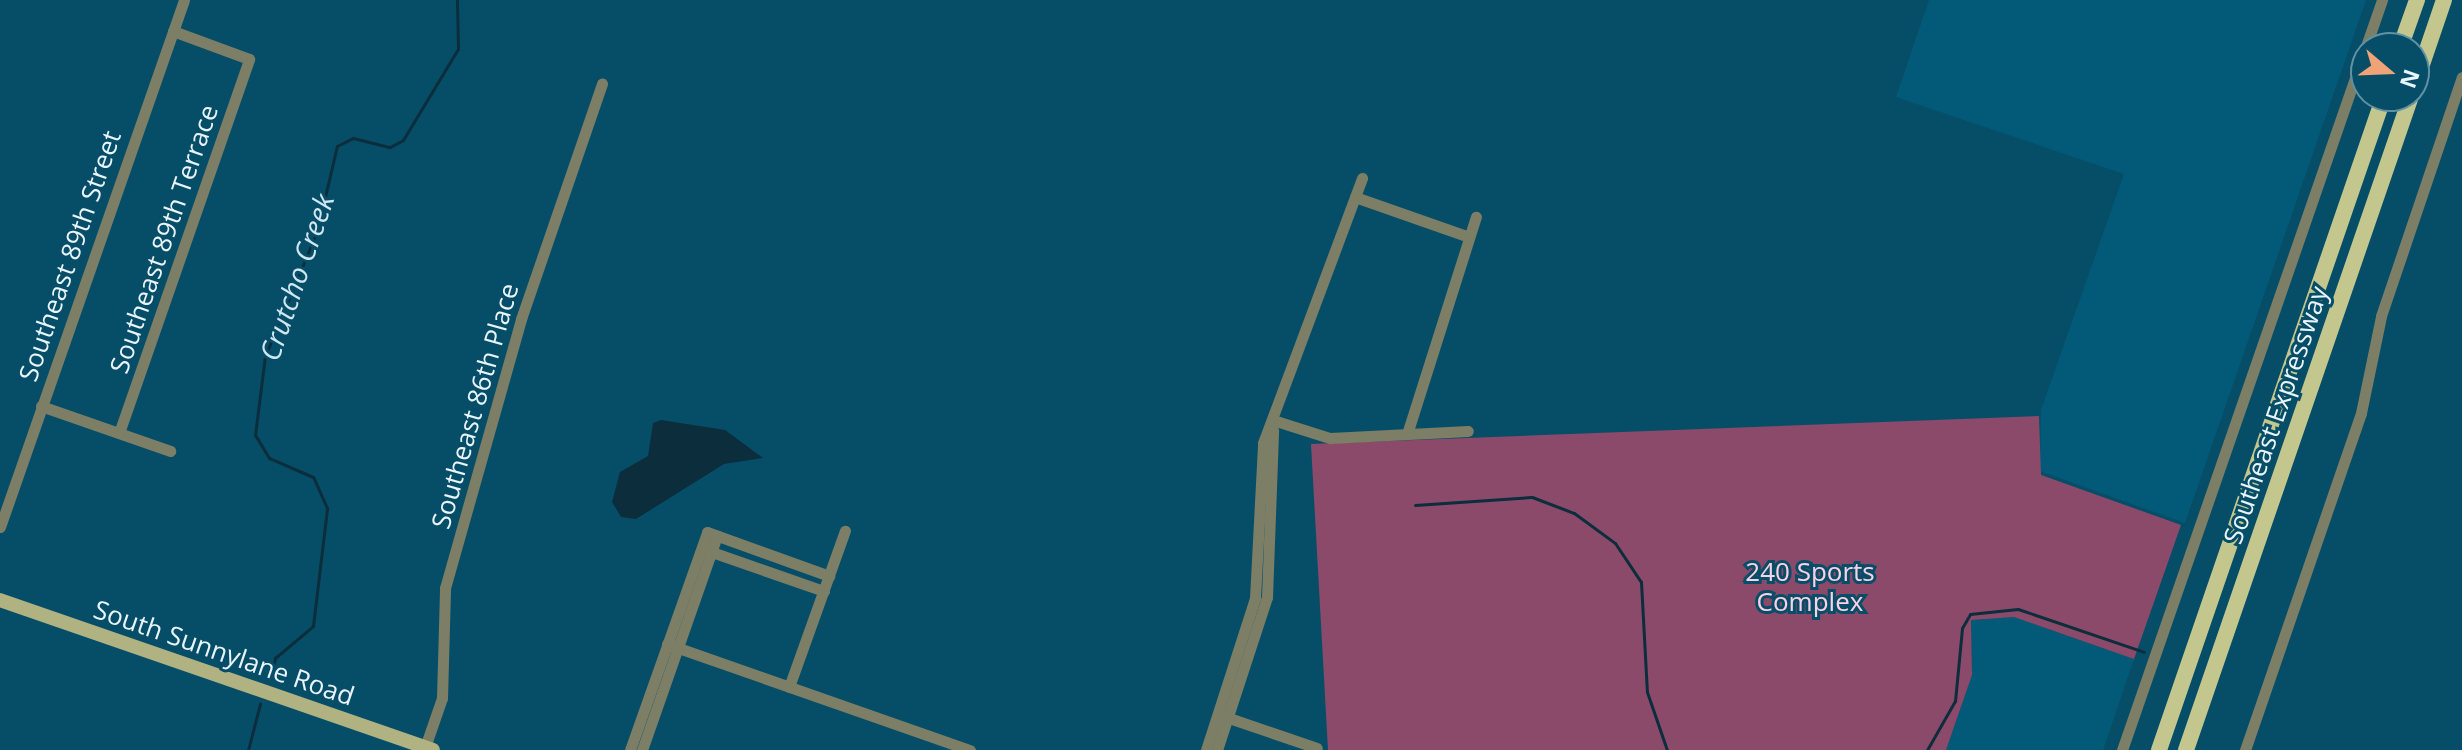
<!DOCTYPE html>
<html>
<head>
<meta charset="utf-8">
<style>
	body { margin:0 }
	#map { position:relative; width:2462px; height:750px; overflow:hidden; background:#064e68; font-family:"Open Sans",sans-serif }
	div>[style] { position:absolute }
	.built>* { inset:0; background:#025a78 }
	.green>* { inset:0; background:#8c4a6b }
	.water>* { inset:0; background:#0c2d3c }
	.stream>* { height:3px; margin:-1.5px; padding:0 1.5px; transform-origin:1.5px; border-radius:1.5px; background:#0c2d3c }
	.minor>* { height:11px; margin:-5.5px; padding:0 5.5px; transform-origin:5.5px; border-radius:5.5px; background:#7c7e66 }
	.major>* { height:14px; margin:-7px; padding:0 7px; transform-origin:7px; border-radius:7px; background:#b0b282 }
	.highway>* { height:16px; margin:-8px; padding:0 8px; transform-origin:8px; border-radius:8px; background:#c4c78d }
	span { translate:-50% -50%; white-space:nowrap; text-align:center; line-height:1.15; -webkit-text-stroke:6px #064e68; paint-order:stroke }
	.street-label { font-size:26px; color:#e9f5fb }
	.park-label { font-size:26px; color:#fed0e4 }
	.water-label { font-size:28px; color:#d0e7f2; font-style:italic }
	.north { position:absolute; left:2350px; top:32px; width:80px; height:80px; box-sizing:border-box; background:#064e68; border:2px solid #6191a3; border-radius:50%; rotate:109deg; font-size:22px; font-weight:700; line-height:32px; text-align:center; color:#e9f5fb }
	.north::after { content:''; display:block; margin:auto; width:28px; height:36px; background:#efa377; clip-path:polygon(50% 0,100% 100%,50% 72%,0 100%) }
</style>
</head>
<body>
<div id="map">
	<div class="built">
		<div style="clip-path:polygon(1929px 0,2366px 0,2185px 523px,2040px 471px,2041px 410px,2124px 174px,1896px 97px)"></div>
		<div style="clip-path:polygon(2014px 617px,2134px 659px,2103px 750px,1946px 750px,1972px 675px,1971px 620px)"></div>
	</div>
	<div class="green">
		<div style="clip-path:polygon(2039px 416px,2041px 475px,2181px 525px,2134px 659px,2014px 617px,1971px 620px,1972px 675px,1946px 750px,1328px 750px,1311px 444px)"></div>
	</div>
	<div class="water">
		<div style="clip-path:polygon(661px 420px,725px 430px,763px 458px,724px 464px,636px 519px,621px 517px,612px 502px,620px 472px,648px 456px,653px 423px)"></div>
	</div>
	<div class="stream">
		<div style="left:1415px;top:505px;width:117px;rotate:-3.9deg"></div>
		<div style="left:1532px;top:497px;width:45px;rotate:20.9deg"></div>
		<div style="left:1574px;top:513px;width:51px;rotate:36.2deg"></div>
		<div style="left:1615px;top:543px;width:47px;rotate:56.3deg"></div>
		<div style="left:1641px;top:582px;width:110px;rotate:86.9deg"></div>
		<div style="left:1647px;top:692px;width:61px;rotate:71deg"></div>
		<div style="left:270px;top:676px;width:19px;rotate:-74deg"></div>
		<div style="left:275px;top:658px;width:50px;rotate:-40.1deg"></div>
		<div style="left:313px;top:626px;width:119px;rotate:-83.2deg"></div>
		<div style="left:327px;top:508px;width:34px;rotate:-114deg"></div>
		<div style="left:313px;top:477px;width:48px;rotate:-156.6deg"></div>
		<div style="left:269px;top:458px;width:27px;rotate:-121deg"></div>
		<div style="left:255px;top:435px;width:80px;rotate:-82.8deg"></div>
		<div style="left:265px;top:356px;width:135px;rotate:-67.4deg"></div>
		<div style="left:317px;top:231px;width:87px;rotate:-76.8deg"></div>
		<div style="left:337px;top:146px;width:18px;rotate:-27deg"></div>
		<div style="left:353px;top:138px;width:38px;rotate:14deg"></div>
		<div style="left:390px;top:147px;width:15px;rotate:-28deg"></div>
		<div style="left:403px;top:140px;width:106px;rotate:-58.9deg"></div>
		<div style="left:458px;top:49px;width:49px;rotate:-91.2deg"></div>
		<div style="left:248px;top:750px;width:48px;rotate:-75.4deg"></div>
		<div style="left:1927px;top:750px;width:56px;rotate:-60.3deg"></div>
		<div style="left:1955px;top:701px;width:73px;rotate:-84.5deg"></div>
		<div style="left:1962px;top:628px;width:16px;rotate:-60deg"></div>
		<div style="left:1970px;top:614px;width:48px;rotate:-5.9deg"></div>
		<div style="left:2018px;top:609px;width:133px;rotate:18.8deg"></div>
	</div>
	<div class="minor">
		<div style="left:1355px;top:197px;width:121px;rotate:19.3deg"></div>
		<div style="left:41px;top:406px;width:137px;rotate:19.2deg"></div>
		<div style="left:1276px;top:421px;width:57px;rotate:17.5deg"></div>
		<div style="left:1330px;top:438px;width:138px;rotate:-2.9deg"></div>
		<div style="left:119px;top:433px;width:396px;rotate:-70.8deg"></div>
		<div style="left:249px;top:59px;width:81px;rotate:-159.8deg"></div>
		<div style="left:1407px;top:434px;width:228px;rotate:-72.4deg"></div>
		<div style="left:0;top:527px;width:558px;rotate:-70.75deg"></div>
		<div style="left:706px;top:550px;width:125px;rotate:19.2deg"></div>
		<div style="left:667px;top:644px;width:321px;rotate:19.3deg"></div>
		<div style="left:789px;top:687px;width:166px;rotate:-70.3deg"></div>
		<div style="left:1223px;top:716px;width:99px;rotate:18.8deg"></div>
		<div style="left:424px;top:750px;width:55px;rotate:-70.9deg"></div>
		<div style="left:442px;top:698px;width:110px;rotate:-88.4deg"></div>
		<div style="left:445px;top:588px;width:280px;rotate:-74.2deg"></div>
		<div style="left:521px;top:319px;width:249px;rotate:-71deg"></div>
		<div style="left:630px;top:750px;width:231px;rotate:-70.5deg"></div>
		<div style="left:707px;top:532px;width:130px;rotate:19.8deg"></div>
		<div style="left:642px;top:750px;width:227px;rotate:-70.7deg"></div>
		<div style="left:1206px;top:750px;width:160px;rotate:-72.1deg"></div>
		<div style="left:1255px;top:598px;width:155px;rotate:-87deg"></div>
		<div style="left:1263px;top:443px;width:283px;rotate:-69.5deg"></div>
		<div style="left:1217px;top:750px;width:161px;rotate:-71.9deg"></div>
		<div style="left:1267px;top:597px;width:167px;rotate:-87.9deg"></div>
		<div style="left:2122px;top:750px;width:794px;rotate:-70.88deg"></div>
		<div style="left:2245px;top:750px;width:356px;rotate:-71deg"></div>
		<div style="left:2361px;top:413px;width:99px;rotate:-78.3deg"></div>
		<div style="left:2381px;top:316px;width:252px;rotate:-71.3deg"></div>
	</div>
	<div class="major">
		<div style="left:0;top:600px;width:458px;rotate:19.1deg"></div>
	</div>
	<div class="highway">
		<div style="left:2400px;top:48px;width:51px;rotate:-70.5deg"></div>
		<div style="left:2414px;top:88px;width:93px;rotate:-71.2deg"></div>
		<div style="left:2159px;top:750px;width:692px;rotate:-71.01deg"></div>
		<div style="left:2186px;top:750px;width:692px;rotate:-71.01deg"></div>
	</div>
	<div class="street-label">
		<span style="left:164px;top:239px;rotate:-71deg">Southeast 89th Terrace</span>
		<span style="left:70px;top:256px;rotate:-71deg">Southeast 89th Street</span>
		<span style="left:475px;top:406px;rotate:-74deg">Southeast 86th Place</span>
		<span style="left:2276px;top:415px;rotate:-71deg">Southeast Expressway</span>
		<span style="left:224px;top:653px;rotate:19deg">South Sunnylane Road</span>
	</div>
	<div class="park-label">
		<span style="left:1810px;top:587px">240 Sports<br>Complex</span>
	</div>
	<div class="water-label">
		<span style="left:296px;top:277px;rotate:-71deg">Crutcho Creek</span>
	</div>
	<div class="north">N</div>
</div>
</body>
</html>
